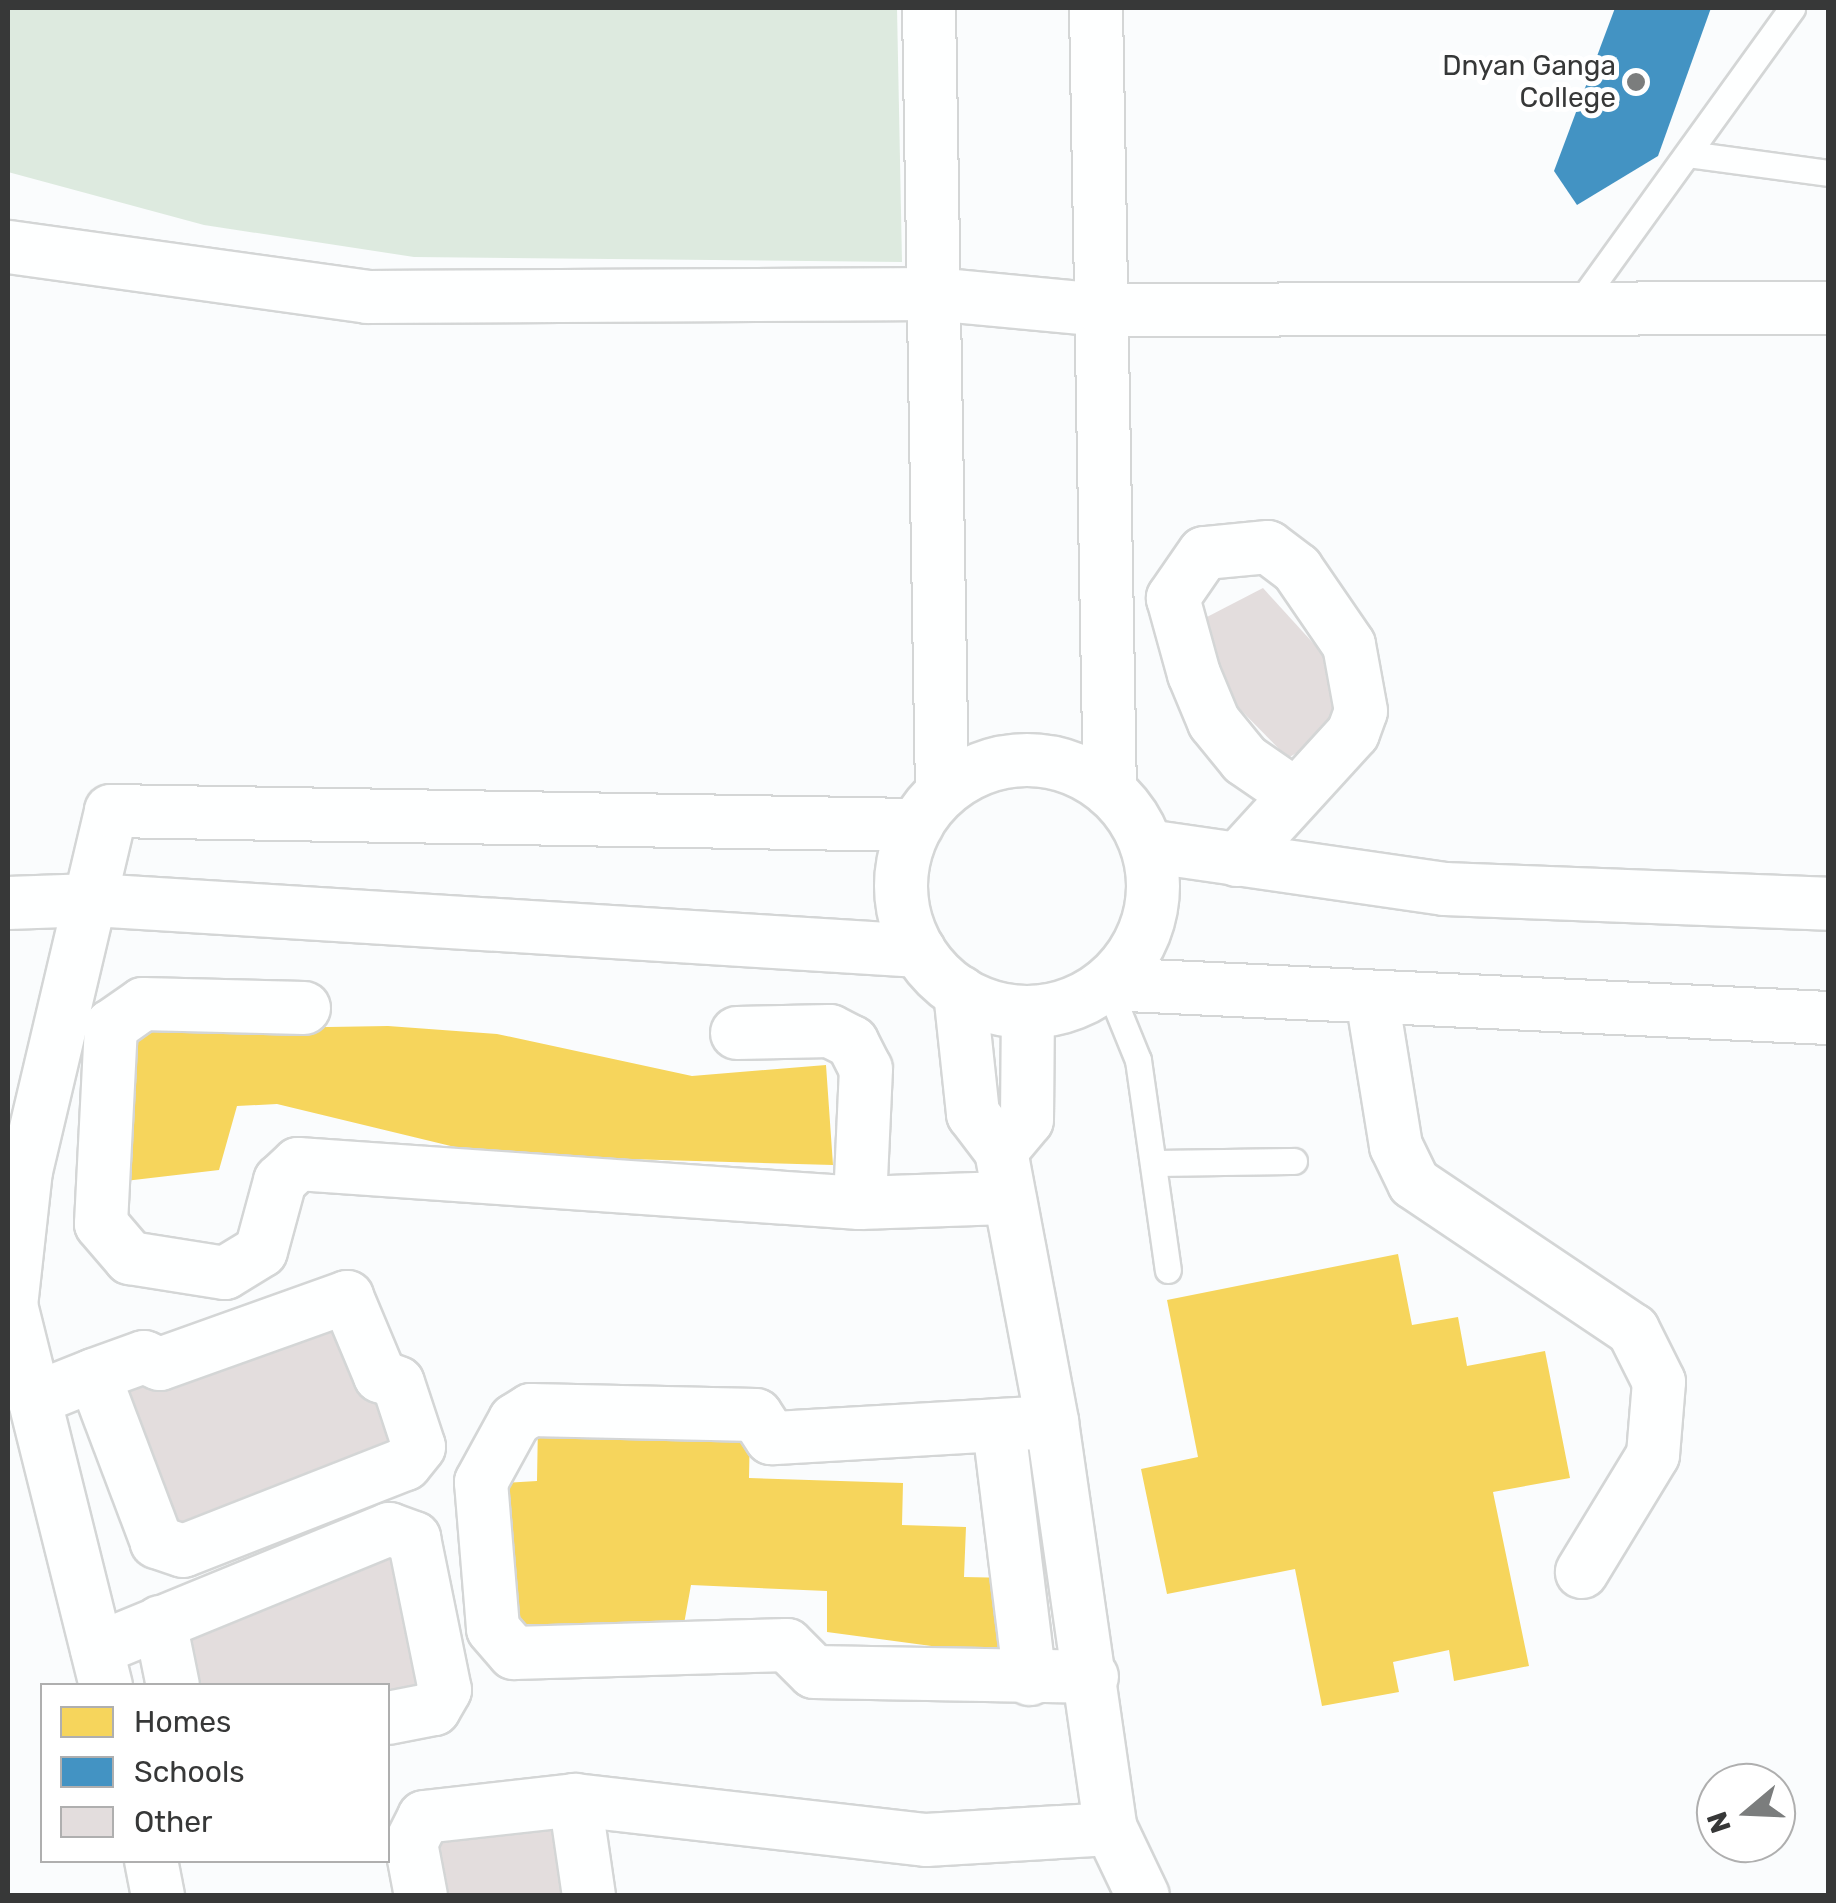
<!DOCTYPE html>
<html>
<head>
<meta charset="utf-8">
<style>
	body { margin:0 }
	#map { position:relative; width:1836px; height:1903px; overflow:hidden; background:#fafcfd; font-family:Rubik,sans-serif }
	div>[style] { position:absolute }
	.green>* { inset:0; background:#ddeadf }
	.homes>* { inset:0; background:#f6d55c }
	.schools>* { inset:0; background:#4393c3 }
	.building>* { inset:0; background:#e3dddd }
	.roads { filter:drop-shadow(2px 0 #d4d6d6) drop-shadow(-2px 0 #d4d6d6) drop-shadow(0 2px #d4d6d6) drop-shadow(0 -2px #d4d6d6) }
	.service>* { height:25px; margin:-12.5px; padding:0 12.5px; transform-origin:12.5px; border-radius:12.5px; background:#feffff }
	.minor>* { height:52px; margin:-26px; padding:0 26px; transform-origin:26px; border-radius:26px; background:#feffff }
	.minor>.ring { margin:-26px; padding:0; box-sizing:content-box; background:none; border:52px solid #feffff; border-radius:50% }
	.dots>* { width:28px; height:28px; translate:-50% -50%; box-sizing:border-box; border:5px solid #fff; border-radius:50% }
	span { translate:-50% -50%; white-space:nowrap; text-align:center; line-height:1.15; -webkit-text-stroke:10px #fff; paint-order:stroke }
	.poi-label { font-size:28px; color:#373838 }
	.right { translate:-100% -50%; text-align:right }
	.frame { position:absolute; inset:0; border:10px solid #373838; pointer-events:none }
	.legend { position:absolute; left:40px; top:1683px; width:350px; height:180px; box-sizing:border-box; background:#fff; border:2px solid #afafaf; margin:0; padding:12px 18px; list-style:none; font-size:30px; color:#373838 }
	.legend li { display:flex; align-items:center; gap:20px; height:50px }
	.legend b { width:50px; border:2px solid #afafaf }
	.north { position:absolute; left:1696px; top:1763px; width:100px; height:100px; box-sizing:border-box; background:#fff; border:2px solid #afafaf; border-radius:50%; rotate:251deg; font-size:28px; font-weight:700; line-height:40px; text-align:center; color:#373838 }
	.north::after { content:''; display:block; margin:auto; width:35px; height:45px; background:#7b7d7d; clip-path:polygon(50% 0,100% 100%,50% 72%,0 100%) }
</style>
</head>
<body>
<div id="map">
	<div class="green">
		<div style="clip-path:polygon(8px 8px,897px 8px,902px 262px,414px 257px,204px 225px,8px 172px)"></div>
	</div>
	<div class="homes">
		<div style="clip-path:polygon(388px 1026px,497px 1034px,692px 1076px,826px 1065px,833px 1165px,488px 1155px,277px 1104px,237px 1106px,219px 1170px,108px 1183px,136px 1030px)"></div>
		<div style="clip-path:polygon(1398px 1254px,1412px 1325px,1458px 1317px,1467px 1366px,1545px 1351px,1570px 1478px,1493px 1492px,1529px 1666px,1454px 1681px,1449px 1650px,1393px 1662px,1399px 1692px,1322px 1706px,1295px 1569px,1167px 1594px,1141px 1469px,1198px 1457px,1167px 1300px)"></div>
		<div style="clip-path:polygon(538px 1421px,750px 1427px,749px 1478px,903px 1483px,902px 1525px,966px 1527px,964px 1577px,1013px 1578px,1006px 1656px,827px 1632px,827px 1591px,691px 1585px,684px 1624px,508px 1624px,503px 1483px,537px 1481px)"></div>
	</div>
	<div class="schools">
		<div style="clip-path:polygon(1615px 8px,1711px 8px,1658px 156px,1577px 205px,1554px 171px)"></div>
	</div>
	<div class="building">
		<div style="clip-path:polygon(1263px 588px,1324px 655px,1339px 728px,1288px 758px,1225px 694px,1205px 618px)"></div>
		<div style="clip-path:polygon(342px 1302px,392px 1446px,181px 1528px,128px 1386px)"></div>
		<div style="clip-path:polygon(396px 1547px,424px 1692px,196px 1686px,186px 1623px)"></div>
		<div style="clip-path:polygon(564px 1817px,575px 1896px,440px 1896px,430px 1834px)"></div>
	</div>
	<div class="roads">
		<div class="service">
			<div style="left:1688px;top:154px;width:141px;rotate:7.7deg"></div>
			<div style="left:1578px;top:305px;width:366px;rotate:-54.2deg"></div>
			<div style="left:1107px;top:984px;width:82px;rotate:67.8deg"></div>
			<div style="left:1138px;top:1060px;width:212px;rotate:81.9deg"></div>
			<div style="left:1153px;top:1163px;width:141px;rotate:-0.8deg"></div>
		</div>
		<div class="minor">
			<div style="left:929px;top:8px;width:784px;rotate:89.05deg"></div>
			<div style="left:1096px;top:8px;width:783px;rotate:88.98deg"></div>
			<div style="left:8px;top:247px;width:362px;rotate:7.9deg"></div>
			<div style="left:367px;top:297px;width:566px;rotate:-0.3deg"></div>
			<div style="left:933px;top:294px;width:171px;rotate:5.4deg"></div>
			<div style="left:1103px;top:310px;width:725px;rotate:-0.16deg"></div>
			<div class="ring" style="left:901px;top:760px;width:200px;height:200px"></div>
			<div style="left:1147px;top:846px;width:301px;rotate:8.2deg"></div>
			<div style="left:1445px;top:889px;width:383px;rotate:2.2deg"></div>
			<div style="left:1237px;top:860px;width:172px;rotate:-47.6deg"></div>
			<div style="left:1353px;top:733px;width:23px;rotate:-70deg"></div>
			<div style="left:1361px;top:711px;width:67px;rotate:-100.3deg"></div>
			<div style="left:1349px;top:645px;width:92px;rotate:-124.4deg"></div>
			<div style="left:1297px;top:569px;width:36px;rotate:-143deg"></div>
			<div style="left:1268px;top:547px;width:64px;rotate:174.6deg"></div>
			<div style="left:1204px;top:553px;width:55px;rotate:124.6deg"></div>
			<div style="left:1173px;top:598px;width:79px;rotate:74.6deg"></div>
			<div style="left:1194px;top:674px;width:52px;rotate:67.4deg"></div>
			<div style="left:1214px;top:722px;width:49px;rotate:50.8deg"></div>
			<div style="left:1245px;top:760px;width:58px;rotate:34.5deg"></div>
			<div style="left:8px;top:903px;width:85px;rotate:-2deg"></div>
			<div style="left:93px;top:900px;width:828px;rotate:3.53deg"></div>
			<div style="left:1107px;top:984px;width:722px;rotate:2.7deg"></div>
			<div style="left:960px;top:992px;width:123px;rotate:83.9deg"></div>
			<div style="left:973px;top:1114px;width:46px;rotate:52.9deg"></div>
			<div style="left:1001px;top:1151px;width:276px;rotate:79.3deg"></div>
			<div style="left:1052px;top:1422px;width:411px;rotate:81.8deg"></div>
			<div style="left:1111px;top:1829px;width:74px;rotate:64.5deg"></div>
			<div style="left:1372px;top:998px;width:150px;rotate:80.8deg"></div>
			<div style="left:1396px;top:1146px;width:41px;rotate:64.1deg"></div>
			<div style="left:1414px;top:1183px;width:264px;rotate:33.9deg"></div>
			<div style="left:1633px;top:1330px;width:58px;rotate:63.4deg"></div>
			<div style="left:1659px;top:1382px;width:73px;rotate:94.7deg"></div>
			<div style="left:1653px;top:1455px;width:137px;rotate:121.3deg"></div>
			<div style="left:304px;top:1008px;width:161px;rotate:-178.6deg"></div>
			<div style="left:143px;top:1004px;width:39px;rotate:145deg"></div>
			<div style="left:111px;top:1026px;width:198px;rotate:92.9deg"></div>
			<div style="left:101px;top:1224px;width:45px;rotate:49.5deg"></div>
			<div style="left:130px;top:1258px;width:96px;rotate:9deg"></div>
			<div style="left:225px;top:1273px;width:42px;rotate:-31.4deg"></div>
			<div style="left:261px;top:1251px;width:73px;rotate:-74.8deg"></div>
			<div style="left:280px;top:1181px;width:25px;rotate:-43deg"></div>
			<div style="left:298px;top:1164px;width:563px;rotate:3.97deg"></div>
			<div style="left:860px;top:1203px;width:145px;rotate:-2deg"></div>
			<div style="left:737px;top:1033px;width:93px;rotate:-1.2deg"></div>
			<div style="left:830px;top:1031px;width:25px;rotate:27deg"></div>
			<div style="left:852px;top:1042px;width:30px;rotate:63deg"></div>
			<div style="left:866px;top:1069px;width:134px;rotate:92.6deg"></div>
			<div style="left:1001px;top:1151px;width:40px;rotate:-50deg"></div>
			<div style="left:1027px;top:1120px;width:107px;rotate:-89.5deg"></div>
			<div style="left:34px;top:1399px;width:65px;rotate:-21.8deg"></div>
			<div style="left:94px;top:1375px;width:53px;rotate:-19.8deg"></div>
			<div style="left:144px;top:1357px;width:17px;rotate:24deg"></div>
			<div style="left:160px;top:1364px;width:199px;rotate:-19.7deg"></div>
			<div style="left:347px;top:1297px;width:86px;rotate:67.3deg"></div>
			<div style="left:380px;top:1376px;width:19px;rotate:21deg"></div>
			<div style="left:398px;top:1383px;width:67px;rotate:71.8deg"></div>
			<div style="left:419px;top:1447px;width:22px;rotate:129deg"></div>
			<div style="left:405px;top:1464px;width:238px;rotate:158.6deg"></div>
			<div style="left:183px;top:1551px;width:28px;rotate:-161deg"></div>
			<div style="left:157px;top:1542px;width:178px;rotate:-110.7deg"></div>
			<div style="left:1052px;top:1422px;width:281px;rotate:176.7deg"></div>
			<div style="left:771px;top:1438px;width:27px;rotate:-123deg"></div>
			<div style="left:756px;top:1415px;width:225px;rotate:-178.7deg"></div>
			<div style="left:531px;top:1410px;width:19px;rotate:148deg"></div>
			<div style="left:515px;top:1420px;width:71px;rotate:118.7deg"></div>
			<div style="left:481px;top:1482px;width:147px;rotate:85.3deg"></div>
			<div style="left:493px;top:1629px;width:32px;rotate:49deg"></div>
			<div style="left:514px;top:1653px;width:273px;rotate:-1.7deg"></div>
			<div style="left:787px;top:1645px;width:38px;rotate:45deg"></div>
			<div style="left:814px;top:1672px;width:278px;rotate:1deg"></div>
			<div style="left:999px;top:1428px;width:253px;rotate:83deg"></div>
			<div style="left:160px;top:1622px;width:65px;rotate:78.5deg"></div>
			<div style="left:97px;top:1649px;width:316px;rotate:-22.3deg"></div>
			<div style="left:389px;top:1529px;width:27px;rotate:20deg"></div>
			<div style="left:414px;top:1538px;width:155px;rotate:78.5deg"></div>
			<div style="left:445px;top:1690px;width:22px;rotate:120deg"></div>
			<div style="left:434px;top:1709px;width:47px;rotate:168.9deg"></div>
			<div style="left:106px;top:1686px;width:392px;rotate:-104deg"></div>
			<div style="left:11px;top:1306px;width:136px;rotate:-83.7deg"></div>
			<div style="left:26px;top:1171px;width:370px;rotate:-76.7deg"></div>
			<div style="left:111px;top:811px;width:806px;rotate:1deg"></div>
			<div style="left:575px;top:1800px;width:97px;rotate:81.7deg"></div>
			<div style="left:151px;top:1860px;width:37px;rotate:79deg"></div>
			<div style="left:421px;top:1896px;width:54px;rotate:-100.7deg"></div>
			<div style="left:411px;top:1843px;width:29px;rotate:-63deg"></div>
			<div style="left:424px;top:1817px;width:152px;rotate:-6.4deg"></div>
			<div style="left:575px;top:1800px;width:353px;rotate:6.5deg"></div>
			<div style="left:926px;top:1840px;width:185px;rotate:-3.4deg"></div>
		</div>
	</div>
	<div class="dots">
		<div style="left:1636px;top:82px;background:#7b7d7d"></div>
	</div>
	<div class="poi-label">
		<span class="right" style="left:1616px;top:82px">Dnyan Ganga<br>College</span>
	</div>
	<div class="frame"></div>
	<ul class="legend">
	<li><b style="height:28px;background:#f6d55c"></b>Homes</li>
	<li><b style="height:28px;background:#4393c3"></b>Schools</li>
	<li><b style="height:28px;background:#e3dddd"></b>Other</li>
	</ul>
	<div class="north">N</div>
</div>
</body>
</html>
